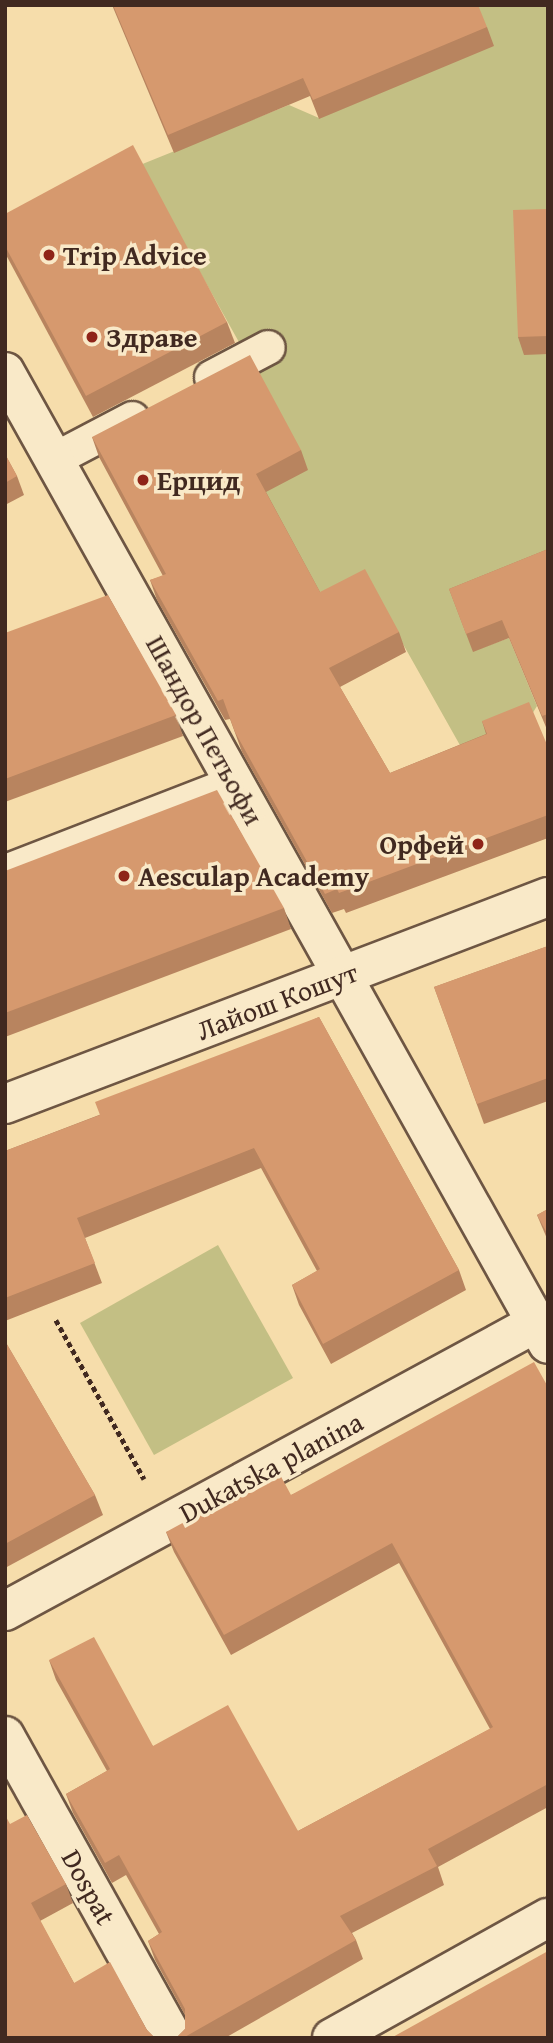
<!DOCTYPE html>
<html>
<head>
<meta charset="utf-8">
<style>
	body { margin:0 }
	#map { position:relative; width:553px; height:2043px; overflow:hidden; background:#f6ddab; font-family:"Gentium Book Plus",serif }
	div>[style] { position:absolute }
	.green>* { inset:0; background:#c3bf84 }
	.path>* { height:4.5px; margin-top:-2.25px; transform-origin:0; background:repeating-linear-gradient(90deg,#412920 0 5px,transparent 0 8.5px) }
	.roads { filter:drop-shadow(2px 0 #6e5643) drop-shadow(-2px 0 #6e5643) drop-shadow(0 2px #6e5643) drop-shadow(0 -2px #6e5643) }
	.lane>* { height:33px; margin:-16.5px; padding:0 16.5px; transform-origin:16.5px; border-radius:16.5px; background:#f9e9c8 }
	.street>* { height:38px; margin:-19px; padding:0 19px; transform-origin:19px; border-radius:19px; background:#f9e9c8 }
	.wall>* { inset:0; background:#b8845f }
	.building>* { inset:0; background:#d6996e }
	.dots>* { width:19px; height:19px; translate:-50% -50%; box-sizing:border-box; border:4px solid #f9e9c8; border-radius:50% }
	span { translate:-50% -50%; white-space:nowrap; text-align:center; line-height:1.15; -webkit-text-stroke:7px #f9e9c8; paint-order:stroke }
	.poi-label { font-size:28px; color:#412920; font-weight:700 }
	.left { translate:0 -50%; text-align:left }
	.right { translate:-100% -50%; text-align:right }
	.street-label { font-size:28px; color:#412920 }
	.frame { position:absolute; inset:0; border:7px solid #412920; pointer-events:none }
</style>
</head>
<body>
<div id="map">
	<div class="green">
		<div style="clip-path:polygon(477px 5px,548px 5px,548px 570px,473px 651px,509px 638px,537px 706px,524px 727px,470px 763px,372px 589px,327px 612px,263px 494px,254px 369px,140px 165px,289px 105px,319px 118px,380px 93px)"></div>
		<div style="clip-path:polygon(218px 1245px,293px 1378px,154px 1455px,80px 1323px)"></div>
	</div>
	<div class="path">
		<div style="left:56px;top:1320px;width:182px;rotate:61deg"></div>
	</div>
	<div class="roads">
		<div class="lane">
			<div style="left:211px;top:377px;width:64px;rotate:-27.8deg"></div>
			<div style="left:54px;top:459px;width:88px;rotate:-27.7deg"></div>
			<div style="left:5px;top:871px;width:246px;rotate:-21.2deg"></div>
		</div>
		<div class="street">
			<div style="left:5px;top:372px;width:1113px;rotate:60.81deg"></div>
			<div style="left:5px;top:1104px;width:581px;rotate:-20.87deg"></div>
			<div style="left:5px;top:1611px;width:604px;rotate:-28.47deg"></div>
			<div style="left:5px;top:1736px;width:346px;rotate:60.9deg"></div>
			<div style="left:332px;top:2038px;width:247px;rotate:-29.1deg"></div>
		</div>
	</div>
	<div class="wall">
		<div style="clip-path:polygon(112px 5px,487px 27px,494px 46px,319px 119px,310px 96px,174px 153px)"></div>
		<div style="clip-path:polygon(548px 209px,548px 354px,524px 355px,518px 337px)"></div>
		<div style="clip-path:polygon(5px 214px,227px 322px,235px 343px,93px 417px,5px 253px)"></div>
		<div style="clip-path:polygon(92px 437px,301px 450px,308px 470px,266px 492px,320px 592px,399px 632px,406px 652px,340px 687px,390px 773px,486px 734px,482px 721px,548px 747px,548px 838px,346px 913px,344px 909px,332px 913px,242px 752px,230px 719px,225px 720px,157px 600px,150px 580px,163px 576px,99px 457px)"></div>
		<div style="clip-path:polygon(5px 454px,17px 476px,24px 495px,5px 505px)"></div>
		<div style="clip-path:polygon(548px 549px,548px 732px,509px 638px,473px 652px,449px 589px)"></div>
		<div style="clip-path:polygon(5px 633px,176px 715px,183px 736px,5px 802px)"></div>
		<div style="clip-path:polygon(5px 871px,284px 908px,291px 929px,5px 1037px)"></div>
		<div style="clip-path:polygon(548px 946px,548px 1101px,484px 1124px,434px 987px)"></div>
		<div style="clip-path:polygon(319px 1017px,459px 1270px,466px 1290px,331px 1364px,299px 1305px,292px 1285px,317px 1271px,261px 1168px,85px 1238px,102px 1283px,5px 1321px,5px 1151px,99px 1115px)"></div>
		<div style="clip-path:polygon(548px 1209px,548px 1241px,537px 1215px)"></div>
		<div style="clip-path:polygon(5px 1341px,95px 1495px,103px 1515px,5px 1568px)"></div>
		<div style="clip-path:polygon(548px 1387px,548px 1807px,438px 1867px,444px 1885px,352px 1933px,356px 1940px,363px 1959px,225px 2038px,176px 2038px,185px 2029px,185px 2015px,155px 1960px,148px 1941px,159px 1934px,126px 1875px,112px 1883px,73px 1813px,66px 1794px,107px 1771px,56px 1680px,49px 1660px,153px 1746px,298px 1831px,490px 1729px,399px 1563px,231px 1655px,174px 1552px,166px 1532px,291px 1495px)"></div>
		<div style="clip-path:polygon(10px 1824px,66px 1884px,73px 1903px,40px 1921px,74px 1983px,147px 2030px,155px 2038px,5px 2038px)"></div>
	</div>
	<div class="building">
		<div style="clip-path:polygon(113px 5px,478px 5px,487px 27px,313px 100px,303px 78px,168px 135px)"></div>
		<div style="clip-path:polygon(133px 145px,227px 322px,86px 396px,5px 246px,5px 214px)"></div>
		<div style="clip-path:polygon(548px 209px,548px 336px,518px 337px,513px 210px)"></div>
		<div style="clip-path:polygon(250px 355px,301px 450px,256px 474px,320px 592px,365px 569px,399px 632px,329px 668px,390px 773px,487px 734px,482px 721px,529px 702px,548px 747px,548px 815px,339px 893px,337px 889px,325px 894px,235px 732px,223px 699px,218px 701px,150px 580px,166px 574px,92px 437px)"></div>
		<div style="clip-path:polygon(5px 454px,17px 476px,5px 483px)"></div>
		<div style="clip-path:polygon(548px 549px,548px 714px,542px 716px,502px 620px,466px 634px,449px 589px)"></div>
		<div style="clip-path:polygon(108px 595px,176px 715px,5px 779px,5px 633px)"></div>
		<div style="clip-path:polygon(217px 790px,284px 908px,5px 1013px,5px 871px)"></div>
		<div style="clip-path:polygon(548px 946px,548px 1078px,477px 1104px,434px 987px)"></div>
		<div style="clip-path:polygon(319px 1017px,459px 1270px,323px 1344px,292px 1285px,320px 1269px,254px 1148px,77px 1218px,95px 1263px,5px 1298px,5px 1151px,100px 1115px,95px 1102px)"></div>
		<div style="clip-path:polygon(548px 1209px,548px 1235px,537px 1215px)"></div>
		<div style="clip-path:polygon(5px 1341px,95px 1495px,5px 1544px)"></div>
		<div style="clip-path:polygon(534px 1362px,548px 1387px,548px 1784px,428px 1849px,437px 1866px,340px 1916px,356px 1940px,183px 2038px,176px 2038px,185px 2029px,185px 2009px,148px 1941px,162px 1932px,119px 1855px,105px 1863px,66px 1794px,110px 1769px,49px 1660px,94px 1637px,153px 1746px,228px 1705px,298px 1831px,493px 1727px,392px 1543px,224px 1635px,166px 1532px,278px 1471px,291px 1495px)"></div>
		<div style="clip-path:polygon(5px 1815px,10px 1824px,27px 1815px,66px 1884px,31px 1903px,74px 1983px,110px 1962px,147px 2030px,155px 2038px,161px 2038px,5px 2038px)"></div>
		<div style="clip-path:polygon(548px 1951px,548px 2038px,391px 2038px)"></div>
	</div>
	<div class="dots">
		<div style="left:49px;top:255px;background:#8f2418"></div>
		<div style="left:92px;top:337px;background:#8f2418"></div>
		<div style="left:143px;top:480px;background:#8f2418"></div>
		<div style="left:478px;top:844px;background:#8f2418"></div>
		<div style="left:124px;top:876px;background:#8f2418"></div>
	</div>
	<div class="poi-label">
		<span class="left" style="left:63px;top:255px">Trip Advice</span>
		<span class="left" style="left:106px;top:337px">Здраве</span>
		<span class="left" style="left:157px;top:480px">Ерцид</span>
		<span class="right" style="left:464px;top:844px">Орфей</span>
		<span class="left" style="left:138px;top:876px">Aesculap Academy</span>
	</div>
	<div class="street-label">
		<span style="left:205px;top:730px;rotate:61deg">Шандор Петьофи</span>
		<span style="left:277px;top:1001px;rotate:-21deg">Лайош Кошут</span>
		<span style="left:271px;top:1467px;rotate:-28deg">Dukatska planina</span>
		<span style="left:89px;top:1887px;rotate:61deg">Dospat</span>
	</div>
	<div class="frame"></div>
</div>
</body>
</html>
